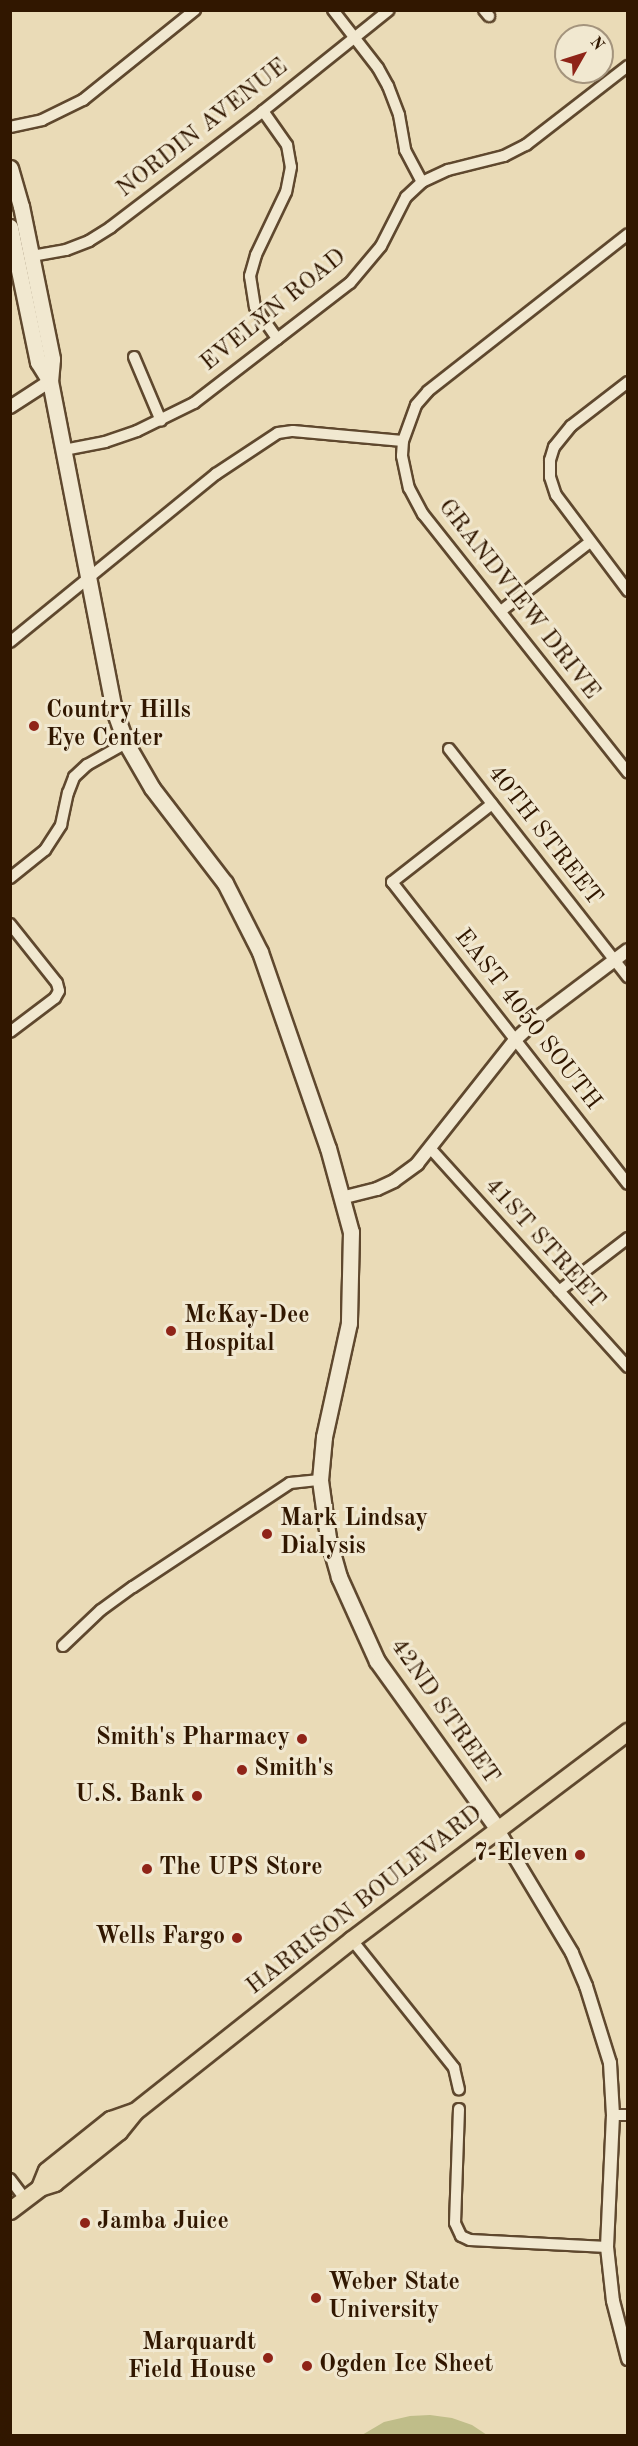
<!DOCTYPE html>
<html>
<head>
<meta charset="utf-8">
<style>
	body { margin:0 }
	#map { position:relative; width:638px; height:2446px; overflow:hidden; background:#eadbb7; font-family:"Old Standard TT",serif }
	div>[style] { position:absolute }
	.green>* { inset:0; background:#bfbd89 }
	.roads { filter:drop-shadow(2px 0 #5f482e) drop-shadow(-2px 0 #5f482e) drop-shadow(0 2px #5f482e) drop-shadow(0 -2px #5f482e) }
	.minor>* { height:10px; margin:-5px; padding:0 5px; transform-origin:5px; border-radius:5px; background:#f1e8d0 }
	.tertiary>* { height:12px; margin:-6px; padding:0 6px; transform-origin:6px; border-radius:6px; background:#f1e8d0 }
	.secondary>* { height:15px; margin:-7.5px; padding:0 7.5px; transform-origin:7.5px; border-radius:7.5px; background:#f1e8d0 }
	.primary>* { height:16px; margin:-8px; padding:0 8px; transform-origin:8px; border-radius:8px; background:#eadbb7 }
	.dots>* { width:16px; height:16px; translate:-50% -50%; box-sizing:border-box; border:3px solid #f1e8d0; border-radius:50% }
	span { translate:-50% -50%; white-space:nowrap; text-align:center; line-height:1.15; -webkit-text-stroke:6px #f1e8d0; paint-order:stroke }
	.street-label { font-size:24px; color:#311700 }
	.poi-label { font-size:24px; color:#311700; font-weight:700 }
	.left { translate:0 -50%; text-align:left }
	.right { translate:-100% -50%; text-align:right }
	.frame { position:absolute; inset:0; border:12px solid #311700; pointer-events:none }
	.north { position:absolute; left:554px; top:24px; width:60px; height:60px; box-sizing:border-box; background:#f1e8d0; border:2px solid #a4947d; border-radius:50%; rotate:51deg; font-size:16px; font-weight:700; line-height:24px; text-align:center; color:#311700 }
	.north::after { content:''; display:block; margin:auto; width:21px; height:27px; background:#8f2418; clip-path:polygon(50% 0,100% 100%,50% 72%,0 100%) }
</style>
</head>
<body>
<div id="map">
	<div class="green">
		<div style="clip-path:polygon(430px 2415px,452px 2418px,472px 2425px,487px 2435px,362px 2435px,384px 2422px,410px 2416px)"></div>
	</div>
	<div class="roads">
		<div class="minor">
			<div style="left:333px;top:10px;width:73px;rotate:52.2deg"></div>
			<div style="left:378px;top:68px;width:21px;rotate:61deg"></div>
			<div style="left:388px;top:86px;width:31px;rotate:69deg"></div>
			<div style="left:399px;top:115px;width:36px;rotate:80deg"></div>
			<div style="left:405px;top:150px;width:36px;rotate:62deg"></div>
			<div style="left:484px;top:10px;width:8px;rotate:50deg"></div>
			<div style="left:263px;top:111px;width:42px;rotate:54.8deg"></div>
			<div style="left:287px;top:145px;width:22px;rotate:80deg"></div>
			<div style="left:291px;top:167px;width:25px;rotate:101deg"></div>
			<div style="left:286px;top:192px;width:70px;rotate:115.5deg"></div>
			<div style="left:256px;top:255px;width:22px;rotate:106deg"></div>
			<div style="left:250px;top:276px;width:31px;rotate:81deg"></div>
			<div style="left:255px;top:307px;width:39px;rotate:55deg"></div>
			<div style="left:10px;top:127px;width:33px;rotate:-12deg"></div>
			<div style="left:42px;top:120px;width:46px;rotate:-26deg"></div>
			<div style="left:83px;top:100px;width:144px;rotate:-38.8deg"></div>
			<div style="left:32px;top:256px;width:35px;rotate:-10deg"></div>
			<div style="left:66px;top:250px;width:25px;rotate:-21deg"></div>
			<div style="left:89px;top:241px;width:26px;rotate:-32deg"></div>
			<div style="left:111px;top:227px;width:191px;rotate:-37.3deg"></div>
			<div style="left:263px;top:111px;width:161px;rotate:-38.7deg"></div>
			<div style="left:134px;top:357px;width:69px;rotate:67.1deg"></div>
			<div style="left:628px;top:382px;width:72px;rotate:142.3deg"></div>
			<div style="left:571px;top:426px;width:27px;rotate:129deg"></div>
			<div style="left:554px;top:447px;width:14px;rotate:107deg"></div>
			<div style="left:550px;top:460px;width:17px;rotate:90deg"></div>
			<div style="left:550px;top:477px;width:19px;rotate:72deg"></div>
			<div style="left:556px;top:495px;width:120px;rotate:53.1deg"></div>
			<div style="left:403px;top:441px;width:15px;rotate:94deg"></div>
			<div style="left:402px;top:456px;width:33px;rotate:78deg"></div>
			<div style="left:409px;top:488px;width:30px;rotate:62deg"></div>
			<div style="left:423px;top:514px;width:330px;rotate:51.6deg"></div>
			<div style="left:64px;top:450px;width:42px;rotate:-11deg"></div>
			<div style="left:105px;top:442px;width:34px;rotate:-19deg"></div>
			<div style="left:137px;top:431px;width:64px;rotate:-26.2deg"></div>
			<div style="left:194px;top:403px;width:197px;rotate:-37.6deg"></div>
			<div style="left:350px;top:283px;width:48px;rotate:-50deg"></div>
			<div style="left:381px;top:246px;width:55px;rotate:-63deg"></div>
			<div style="left:406px;top:197px;width:22px;rotate:-43deg"></div>
			<div style="left:422px;top:182px;width:29px;rotate:-25deg"></div>
			<div style="left:448px;top:170px;width:58px;rotate:-14deg"></div>
			<div style="left:504px;top:156px;width:25px;rotate:-27deg"></div>
			<div style="left:526px;top:145px;width:129px;rotate:-37.8deg"></div>
			<div style="left:501px;top:611px;width:113px;rotate:-37.8deg"></div>
			<div style="left:10px;top:642px;width:266px;rotate:-39.2deg"></div>
			<div style="left:216px;top:474px;width:74px;rotate:-33.5deg"></div>
			<div style="left:278px;top:433px;width:15px;rotate:-8deg"></div>
			<div style="left:293px;top:431px;width:110px;rotate:5.2deg"></div>
			<div style="left:403px;top:441px;width:38px;rotate:-70deg"></div>
			<div style="left:416px;top:405px;width:18px;rotate:-49deg"></div>
			<div style="left:428px;top:391px;width:254px;rotate:-38.1deg"></div>
			<div style="left:449px;top:749px;width:290px;rotate:51.9deg"></div>
			<div style="left:492px;top:804px;width:127px;rotate:142deg"></div>
			<div style="left:392px;top:882px;width:383px;rotate:52deg"></div>
			<div style="left:10px;top:878px;width:45px;rotate:-38.7deg"></div>
			<div style="left:45px;top:850px;width:30px;rotate:-57deg"></div>
			<div style="left:61px;top:825px;width:33px;rotate:-78deg"></div>
			<div style="left:68px;top:793px;width:17px;rotate:-69deg"></div>
			<div style="left:74px;top:777px;width:18px;rotate:-43deg"></div>
			<div style="left:87px;top:765px;width:45px;rotate:-29.4deg"></div>
			<div style="left:10px;top:924px;width:75px;rotate:51.5deg"></div>
			<div style="left:57px;top:983px;width:8px;rotate:76deg"></div>
			<div style="left:59px;top:991px;width:8px;rotate:120deg"></div>
			<div style="left:55px;top:998px;width:56px;rotate:142.9deg"></div>
			<div style="left:430px;top:1148px;width:295px;rotate:47.9deg"></div>
			<div style="left:559px;top:1291px;width:87px;rotate:-37.5deg"></div>
			<div style="left:63px;top:1646px;width:52px;rotate:-43.5deg"></div>
			<div style="left:101px;top:1610px;width:39px;rotate:-36deg"></div>
			<div style="left:133px;top:1587px;width:188px;rotate:-33.5deg"></div>
			<div style="left:290px;top:1483px;width:30px;rotate:-6deg"></div>
			<div style="left:352px;top:1940px;width:164px;rotate:51.4deg"></div>
			<div style="left:454px;top:2068px;width:22px;rotate:77deg"></div>
			<div style="left:459px;top:2109px;width:114px;rotate:92deg"></div>
			<div style="left:455px;top:2223px;width:14px;rotate:65deg"></div>
			<div style="left:461px;top:2236px;width:10px;rotate:24deg"></div>
			<div style="left:470px;top:2240px;width:137px;rotate:2.9deg"></div>
			<div style="left:613px;top:2115px;width:15px"></div>
			<div style="left:10px;top:2179px;width:25px;rotate:53deg"></div>
		</div>
		<div class="tertiary">
			<div style="left:10px;top:407px;width:48px;rotate:-33deg"></div>
			<div style="left:341px;top:1198px;width:37px;rotate:-14deg"></div>
			<div style="left:377px;top:1189px;width:19px;rotate:-25deg"></div>
			<div style="left:394px;top:1181px;width:29px;rotate:-36deg"></div>
			<div style="left:417px;top:1164px;width:158px;rotate:-51.7deg"></div>
			<div style="left:515px;top:1040px;width:38px;rotate:-43deg"></div>
			<div style="left:543px;top:1014px;width:106px;rotate:-37deg"></div>
			<div style="left:497px;top:1828px;width:146px;rotate:59deg"></div>
			<div style="left:572px;top:1953px;width:36px;rotate:67deg"></div>
			<div style="left:586px;top:1986px;width:81px;rotate:72.7deg"></div>
			<div style="left:610px;top:2063px;width:52px;rotate:86.7deg"></div>
			<div style="left:613px;top:2115px;width:132px;rotate:92.6deg"></div>
			<div style="left:607px;top:2247px;width:54px;rotate:83.7deg"></div>
			<div style="left:613px;top:2301px;width:60px;rotate:75.5deg"></div>
		</div>
		<div class="secondary">
			<div style="left:10px;top:168px;width:40px;rotate:74deg"></div>
			<div style="left:21px;top:206px;width:156px;rotate:78.5deg"></div>
			<div style="left:52px;top:359px;width:22px;rotate:95deg"></div>
			<div style="left:50px;top:381px;width:335px;rotate:79deg"></div>
			<div style="left:114px;top:710px;width:35px;rotate:70deg"></div>
			<div style="left:126px;top:743px;width:52px;rotate:60deg"></div>
			<div style="left:152px;top:788px;width:120px;rotate:52.5deg"></div>
			<div style="left:225px;top:883px;width:77px;rotate:63.1deg"></div>
			<div style="left:260px;top:952px;width:207px;rotate:70.9deg"></div>
			<div style="left:328px;top:1148px;width:87px;rotate:74.7deg"></div>
			<div style="left:351px;top:1232px;width:91px;rotate:91.3deg"></div>
			<div style="left:349px;top:1323px;width:117px;rotate:102.4deg"></div>
			<div style="left:324px;top:1437px;width:43px;rotate:95.3deg"></div>
			<div style="left:320px;top:1480px;width:59px;rotate:82.1deg"></div>
			<div style="left:328px;top:1538px;width:41px;rotate:74.2deg"></div>
			<div style="left:339px;top:1577px;width:92px;rotate:65.7deg"></div>
			<div style="left:377px;top:1661px;width:206px;rotate:54.3deg"></div>
			<div style="left:10px;top:227px;width:138px;rotate:78.3deg"></div>
			<div style="left:38px;top:362px;width:22px;rotate:58deg"></div>
		</div>
		<div class="primary">
			<div style="left:40px;top:2188px;width:18px;rotate:-68deg"></div>
			<div style="left:47px;top:2171px;width:82px;rotate:-38.6deg"></div>
			<div style="left:111px;top:2120px;width:24px;rotate:-19deg"></div>
			<div style="left:10px;top:2211px;width:38px;rotate:-37deg"></div>
			<div style="left:40px;top:2188px;width:16px;rotate:-18deg"></div>
			<div style="left:55px;top:2183px;width:82px;rotate:-38.6deg"></div>
			<div style="left:119px;top:2132px;width:26px;rotate:-51deg"></div>
			<div style="left:135px;top:2112px;width:277px;rotate:-38.4deg"></div>
			<div style="left:352px;top:1940px;width:346px;rotate:-37deg"></div>
		</div>
	</div>
	<div class="dots">
		<div style="left:34px;top:726px;background:#8f2418"></div>
		<div style="left:171px;top:1331px;background:#8f2418"></div>
		<div style="left:267px;top:1534px;background:#8f2418"></div>
		<div style="left:302px;top:1739px;background:#8f2418"></div>
		<div style="left:242px;top:1770px;background:#8f2418"></div>
		<div style="left:197px;top:1796px;background:#8f2418"></div>
		<div style="left:580px;top:1855px;background:#8f2418"></div>
		<div style="left:147px;top:1869px;background:#8f2418"></div>
		<div style="left:237px;top:1938px;background:#8f2418"></div>
		<div style="left:85px;top:2223px;background:#8f2418"></div>
		<div style="left:316px;top:2298px;background:#8f2418"></div>
		<div style="left:268px;top:2358px;background:#8f2418"></div>
		<div style="left:307px;top:2366px;background:#8f2418"></div>
	</div>
	<div class="street-label">
		<span style="left:203px;top:129px;rotate:-38deg">NORDIN AVENUE</span>
		<span style="left:274px;top:311px;rotate:-39deg">EVELYN ROAD</span>
		<span style="left:518px;top:600px;rotate:52deg">GRANDVIEW DRIVE</span>
		<span style="left:544px;top:836px;rotate:52deg">40TH STREET</span>
		<span style="left:527px;top:1020px;rotate:52deg">EAST 4050 SOUTH</span>
		<span style="left:544px;top:1244px;rotate:48deg">41ST STREET</span>
		<span style="left:444px;top:1712px;rotate:55deg">42ND STREET</span>
		<span style="left:365px;top:1901px;rotate:-38deg">HARRISON BOULEVARD</span>
	</div>
	<div class="poi-label">
		<span class="left" style="left:46px;top:726px">Country Hills<br>Eye Center</span>
		<span class="left" style="left:184px;top:1331px">McKay-Dee<br>Hospital</span>
		<span class="left" style="left:280px;top:1534px">Mark Lindsay<br>Dialysis</span>
		<span class="right" style="left:290px;top:1739px">Smith's Pharmacy</span>
		<span class="left" style="left:254px;top:1770px">Smith's</span>
		<span class="right" style="left:185px;top:1796px">U.S. Bank</span>
		<span class="right" style="left:568px;top:1855px">7-Eleven</span>
		<span class="left" style="left:159px;top:1869px">The UPS Store</span>
		<span class="right" style="left:225px;top:1938px">Wells Fargo</span>
		<span class="left" style="left:97px;top:2223px">Jamba Juice</span>
		<span class="left" style="left:328px;top:2298px">Weber State<br>University</span>
		<span class="right" style="left:256px;top:2358px">Marquardt<br>Field House</span>
		<span class="left" style="left:319px;top:2366px">Ogden Ice Sheet</span>
	</div>
	<div class="frame"></div>
	<div class="north">N</div>
</div>
</body>
</html>
